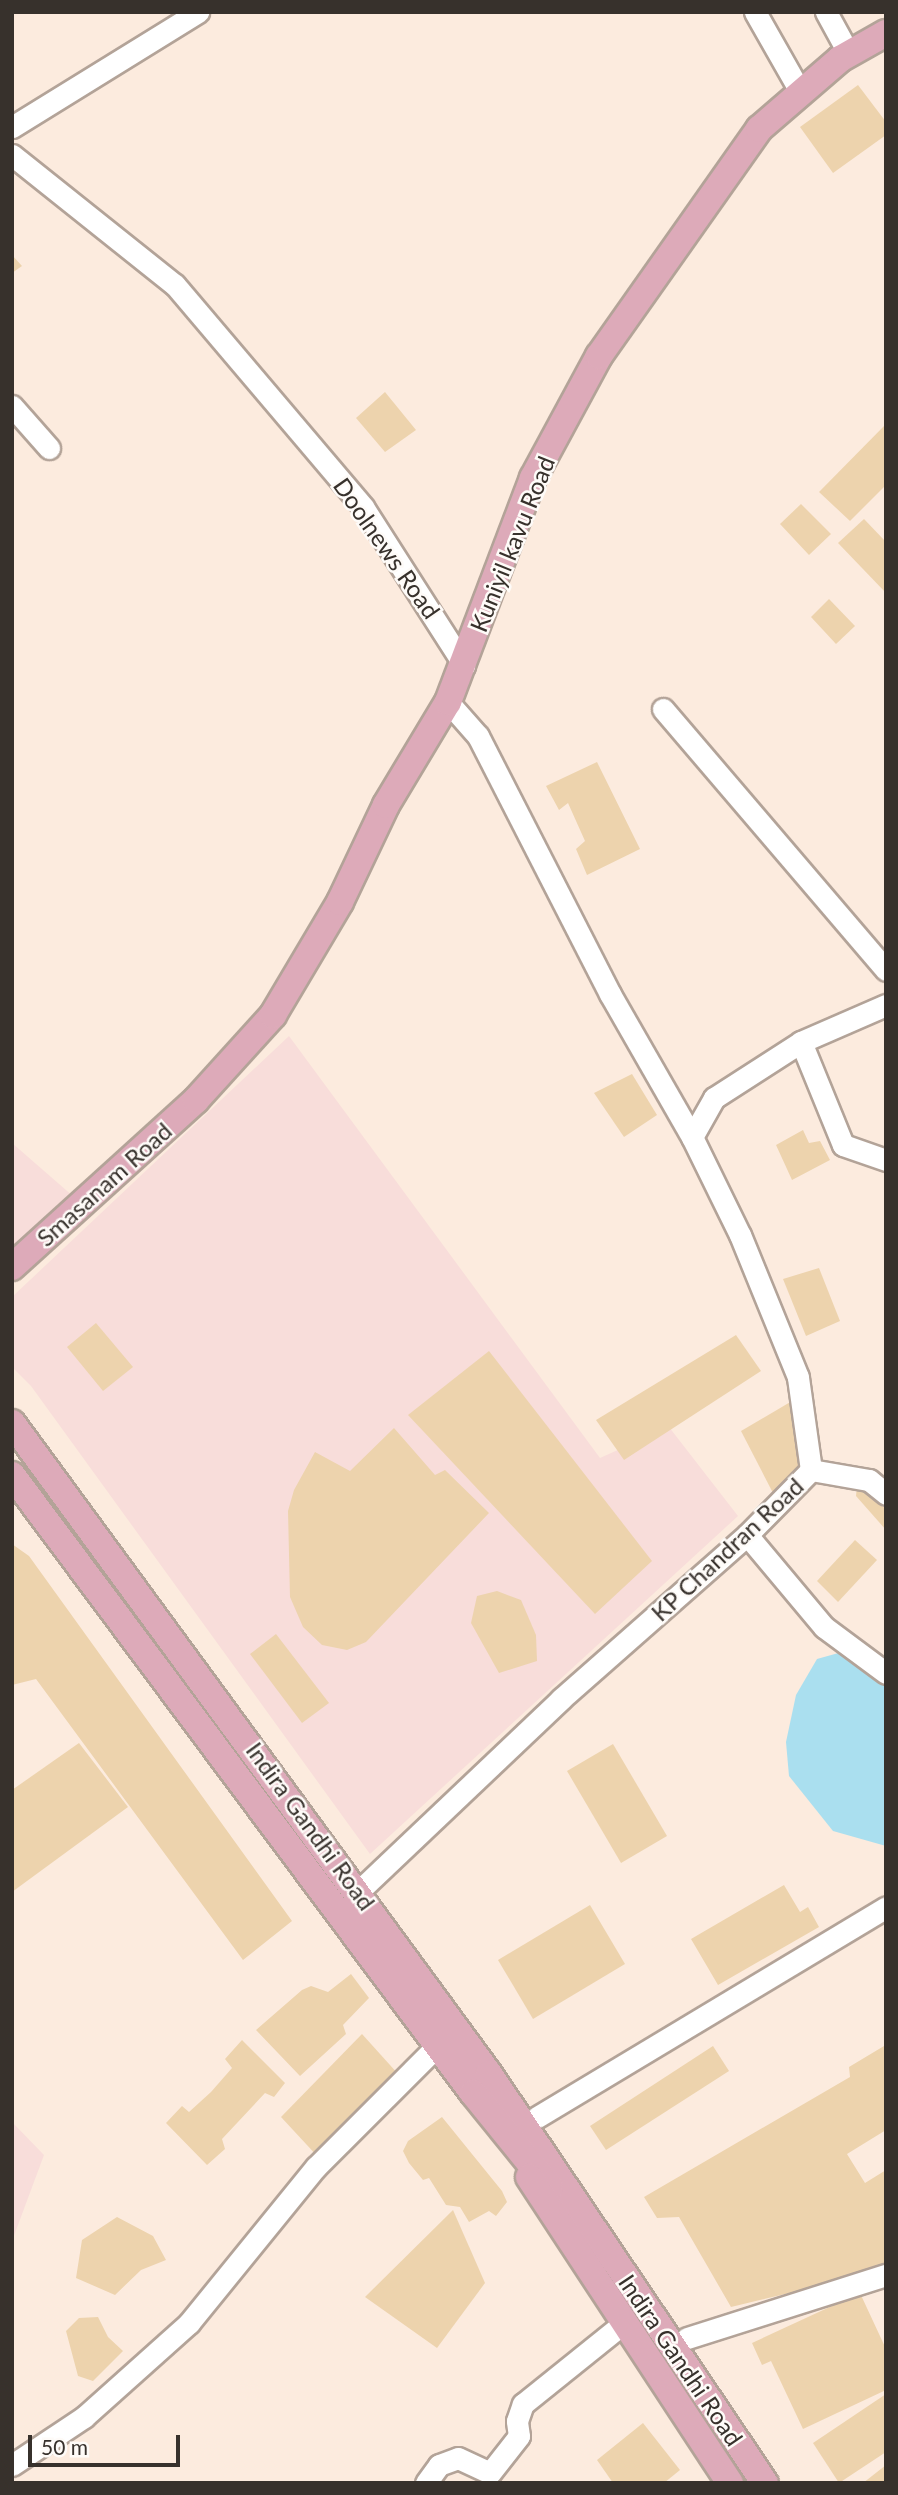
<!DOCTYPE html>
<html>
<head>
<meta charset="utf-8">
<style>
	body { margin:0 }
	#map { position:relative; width:898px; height:2495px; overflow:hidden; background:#fcebde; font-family:Lato,sans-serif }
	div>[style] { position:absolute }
	.commercial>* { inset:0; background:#f8ddda }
	.water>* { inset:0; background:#aadfef }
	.building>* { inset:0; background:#edd3ad }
	.roads { filter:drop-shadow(2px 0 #b3a398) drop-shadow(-2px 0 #b3a398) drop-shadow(0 2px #b3a398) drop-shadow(0 -2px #b3a398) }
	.minor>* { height:21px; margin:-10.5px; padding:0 10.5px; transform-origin:10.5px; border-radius:10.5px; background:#fff }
	.major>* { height:26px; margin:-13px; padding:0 13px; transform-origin:13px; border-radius:13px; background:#ddaab9 }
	span { translate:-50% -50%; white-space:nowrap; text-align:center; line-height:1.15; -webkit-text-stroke:5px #fefbf8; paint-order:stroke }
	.street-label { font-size:24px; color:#37312c }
	.frame { position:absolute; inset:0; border:14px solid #37312c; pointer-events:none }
	.scale { position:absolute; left:28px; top:2435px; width:152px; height:32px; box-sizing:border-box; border:4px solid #37312c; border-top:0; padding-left:9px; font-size:21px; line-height:24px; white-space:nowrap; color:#37312c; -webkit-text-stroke:5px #fefbf8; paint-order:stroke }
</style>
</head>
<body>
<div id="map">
	<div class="commercial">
		<div style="clip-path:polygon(289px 1036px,600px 1458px,669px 1427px,738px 1516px,370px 1854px,31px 1386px,12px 1367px,12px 1297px)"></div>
		<div style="clip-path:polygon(12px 1143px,74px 1197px,12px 1254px)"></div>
		<div style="clip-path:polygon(12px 2122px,44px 2155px,12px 2241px)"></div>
	</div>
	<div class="water">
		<div style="clip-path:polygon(842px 1652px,872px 1670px,886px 1687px,886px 1846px,833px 1831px,789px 1776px,786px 1742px,796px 1695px,817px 1659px)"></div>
	</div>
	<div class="building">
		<div style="clip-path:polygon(858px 85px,886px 122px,886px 135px,833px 173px,800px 127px)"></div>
		<div style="clip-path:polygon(12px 255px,22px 266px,12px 273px)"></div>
		<div style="clip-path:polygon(385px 392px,416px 430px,385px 452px,356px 418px)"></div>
		<div style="clip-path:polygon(886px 424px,886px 485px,850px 521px,819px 492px)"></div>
		<div style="clip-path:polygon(801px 504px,831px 534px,809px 555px,780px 524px)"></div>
		<div style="clip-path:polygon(864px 519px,886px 542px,886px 593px,838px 543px)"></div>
		<div style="clip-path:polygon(829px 599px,855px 626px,836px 644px,811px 617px)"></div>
		<div style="clip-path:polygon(597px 762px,640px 849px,587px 875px,576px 849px,585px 841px,568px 803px,559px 810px,546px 786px)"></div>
		<div style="clip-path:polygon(632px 1074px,657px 1115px,624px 1137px,594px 1093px)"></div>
		<div style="clip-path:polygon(803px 1130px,809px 1143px,820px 1141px,830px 1160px,792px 1180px,776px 1145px)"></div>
		<div style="clip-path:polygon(819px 1268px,840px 1321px,806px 1336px,783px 1279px)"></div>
		<div style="clip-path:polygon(96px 1323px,133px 1367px,103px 1391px,67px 1347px)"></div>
		<div style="clip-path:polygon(736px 1335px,761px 1371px,624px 1460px,596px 1420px)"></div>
		<div style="clip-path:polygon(489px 1351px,652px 1561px,595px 1614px,408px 1415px)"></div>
		<div style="clip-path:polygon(792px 1401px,800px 1466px,773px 1493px,741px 1431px)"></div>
		<div style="clip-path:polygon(394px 1428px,435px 1475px,445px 1470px,489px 1513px,366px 1642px,347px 1650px,322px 1645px,303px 1627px,290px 1597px,288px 1511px,294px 1490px,315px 1452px,350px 1471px)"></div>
		<div style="clip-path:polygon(857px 1486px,886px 1509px,886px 1530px,856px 1496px)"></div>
		<div style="clip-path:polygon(855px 1540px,877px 1560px,838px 1602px,817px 1581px)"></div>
		<div style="clip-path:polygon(12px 1544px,29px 1556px,292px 1921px,243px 1960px,36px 1679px,12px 1685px)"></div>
		<div style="clip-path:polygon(497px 1591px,521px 1600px,536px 1635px,537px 1661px,499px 1673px,471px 1623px,477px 1596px)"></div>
		<div style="clip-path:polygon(276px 1634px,329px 1703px,302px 1723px,250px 1654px)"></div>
		<div style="clip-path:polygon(79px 1743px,128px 1807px,12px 1892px,12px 1790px)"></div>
		<div style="clip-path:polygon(613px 1744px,667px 1836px,621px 1863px,567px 1771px)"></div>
		<div style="clip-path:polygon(784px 1885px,800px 1912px,808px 1907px,819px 1927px,718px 1985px,691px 1939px)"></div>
		<div style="clip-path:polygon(590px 1905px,625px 1964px,533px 2019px,498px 1960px)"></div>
		<div style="clip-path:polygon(351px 1974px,369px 1998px,343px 2025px,346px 2034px,300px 2076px,256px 2030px,302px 1990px,311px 1986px,328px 1992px)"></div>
		<div style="clip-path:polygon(362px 2034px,399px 2075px,319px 2158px,281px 2117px)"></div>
		<div style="clip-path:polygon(242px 2040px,285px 2083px,274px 2097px,265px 2093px,222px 2139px,225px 2149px,207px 2165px,166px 2123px,182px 2106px,189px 2112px,211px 2092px,232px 2068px,225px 2059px)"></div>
		<div style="clip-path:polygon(713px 2046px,729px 2071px,606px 2150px,590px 2126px)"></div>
		<div style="clip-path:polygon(884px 2046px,886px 2130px,847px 2154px,865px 2183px,886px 2170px,886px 2270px,731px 2307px,679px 2217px,657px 2218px,644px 2197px,850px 2077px,849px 2067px)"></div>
		<div style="clip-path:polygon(442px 2117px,502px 2191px,507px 2202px,496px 2216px,489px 2211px,469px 2222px,460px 2207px,446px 2205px,429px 2178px,423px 2180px,409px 2163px,403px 2151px,408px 2141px)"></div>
		<div style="clip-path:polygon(453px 2210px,485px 2283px,437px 2348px,365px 2297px)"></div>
		<div style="clip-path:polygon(117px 2217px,153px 2236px,166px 2260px,141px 2270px,115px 2295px,76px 2278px,82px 2240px)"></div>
		<div style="clip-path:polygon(860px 2293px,886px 2349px,886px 2390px,803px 2429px,771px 2361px,762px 2365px,752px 2343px)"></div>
		<div style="clip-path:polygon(98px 2317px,108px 2337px,123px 2351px,93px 2381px,78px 2376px,66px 2331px,79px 2318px)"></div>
		<div style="clip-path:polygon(886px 2394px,886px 2452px,839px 2483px,813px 2443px)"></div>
		<div style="clip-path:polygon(643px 2423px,680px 2470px,664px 2483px,613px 2483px,597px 2460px)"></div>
		<div style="clip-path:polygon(886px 2465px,886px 2483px,863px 2483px)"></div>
	</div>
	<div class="roads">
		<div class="minor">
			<div style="left:755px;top:12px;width:93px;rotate:60.4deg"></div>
			<div style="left:826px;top:12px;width:48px;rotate:61.3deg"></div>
			<div style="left:12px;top:127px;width:219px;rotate:-31.7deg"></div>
			<div style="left:12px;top:155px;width:208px;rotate:38.6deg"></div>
			<div style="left:175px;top:285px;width:291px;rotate:49.7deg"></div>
			<div style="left:363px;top:507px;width:188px;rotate:57.4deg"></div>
			<div style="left:12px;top:406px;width:56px;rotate:48.6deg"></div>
			<div style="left:448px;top:702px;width:45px;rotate:48.6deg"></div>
			<div style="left:478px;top:736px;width:290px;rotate:62.9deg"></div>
			<div style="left:610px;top:994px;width:165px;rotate:60.2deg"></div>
			<div style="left:663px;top:709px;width:343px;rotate:49.5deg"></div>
			<div style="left:801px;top:1042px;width:111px;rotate:67.8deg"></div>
			<div style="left:843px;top:1145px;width:46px;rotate:19.2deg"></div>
			<div style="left:811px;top:1470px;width:59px;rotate:9.8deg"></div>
			<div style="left:869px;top:1480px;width:22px;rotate:39deg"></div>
			<div style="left:747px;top:1535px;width:120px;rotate:50.1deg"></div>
			<div style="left:824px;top:1627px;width:77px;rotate:36.6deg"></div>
			<div style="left:359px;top:1891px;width:279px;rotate:-43.5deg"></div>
			<div style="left:561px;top:1699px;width:248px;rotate:-41.4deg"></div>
			<div style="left:747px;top:1535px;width:91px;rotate:-45.4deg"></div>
			<div style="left:811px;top:1470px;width:94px;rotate:-98deg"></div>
			<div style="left:798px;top:1377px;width:153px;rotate:-112.2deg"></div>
			<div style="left:740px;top:1235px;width:109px;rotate:-116.1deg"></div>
			<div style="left:692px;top:1137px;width:45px;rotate:-60.6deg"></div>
			<div style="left:714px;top:1098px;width:103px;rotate:-32.8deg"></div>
			<div style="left:801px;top:1042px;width:93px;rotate:-23.5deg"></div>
			<div style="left:537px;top:2117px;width:407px;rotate:-31deg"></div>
			<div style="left:687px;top:2338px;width:209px;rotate:-17.6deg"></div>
			<div style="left:12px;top:2465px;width:87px;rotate:-33.7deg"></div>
			<div style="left:84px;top:2417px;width:141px;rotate:-41.8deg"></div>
			<div style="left:189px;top:2323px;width:201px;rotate:-50.9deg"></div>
			<div style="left:316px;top:2167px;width:173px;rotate:-45deg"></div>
			<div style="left:426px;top:2483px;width:22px;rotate:-54deg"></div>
			<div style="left:439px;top:2465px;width:20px;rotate:-20deg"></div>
			<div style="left:458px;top:2458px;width:35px;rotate:25deg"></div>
			<div style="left:490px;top:2473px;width:47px;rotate:-51.9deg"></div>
			<div style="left:519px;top:2436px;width:15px;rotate:-98deg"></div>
			<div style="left:517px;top:2421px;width:18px;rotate:-71deg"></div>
			<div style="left:523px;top:2404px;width:131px;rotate:-38.8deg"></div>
		</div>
		<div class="major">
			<div style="left:12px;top:1267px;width:248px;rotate:-42.2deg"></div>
			<div style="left:196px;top:1100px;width:115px;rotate:-47.8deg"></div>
			<div style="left:273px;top:1015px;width:131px;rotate:-59.3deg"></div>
			<div style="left:340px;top:902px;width:107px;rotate:-64.6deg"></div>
			<div style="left:386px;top:805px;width:120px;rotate:-59deg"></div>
			<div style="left:448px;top:702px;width:240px;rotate:-69.2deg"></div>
			<div style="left:533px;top:478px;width:139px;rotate:-61.6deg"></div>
			<div style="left:599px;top:356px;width:278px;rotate:-54.8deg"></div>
			<div style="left:759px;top:129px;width:107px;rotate:-40.8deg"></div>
			<div style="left:840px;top:59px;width:53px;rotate:-29.5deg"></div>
			<div style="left:12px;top:1423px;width:807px;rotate:53.77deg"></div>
			<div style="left:489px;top:2074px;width:493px;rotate:56deg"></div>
			<div style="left:12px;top:1475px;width:771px;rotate:53.28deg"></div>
			<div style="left:473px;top:2093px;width:122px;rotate:51deg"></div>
			<div style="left:529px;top:2177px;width:366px;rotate:56.7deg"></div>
		</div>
	</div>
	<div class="street-label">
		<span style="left:512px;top:544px;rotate:-68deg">Kuniyil kavu Road</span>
		<span style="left:387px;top:548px;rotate:55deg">Doolnews Road</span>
		<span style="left:104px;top:1184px;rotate:-42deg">Smasanam Road</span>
		<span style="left:727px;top:1549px;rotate:-43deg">KP Chandran Road</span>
		<span style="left:311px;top:1826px;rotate:54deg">Indira Gandhi Road</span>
		<span style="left:681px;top:2360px;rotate:56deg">Indira Gandhi Road</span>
	</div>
	<div class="frame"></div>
	<div class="scale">50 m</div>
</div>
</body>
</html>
